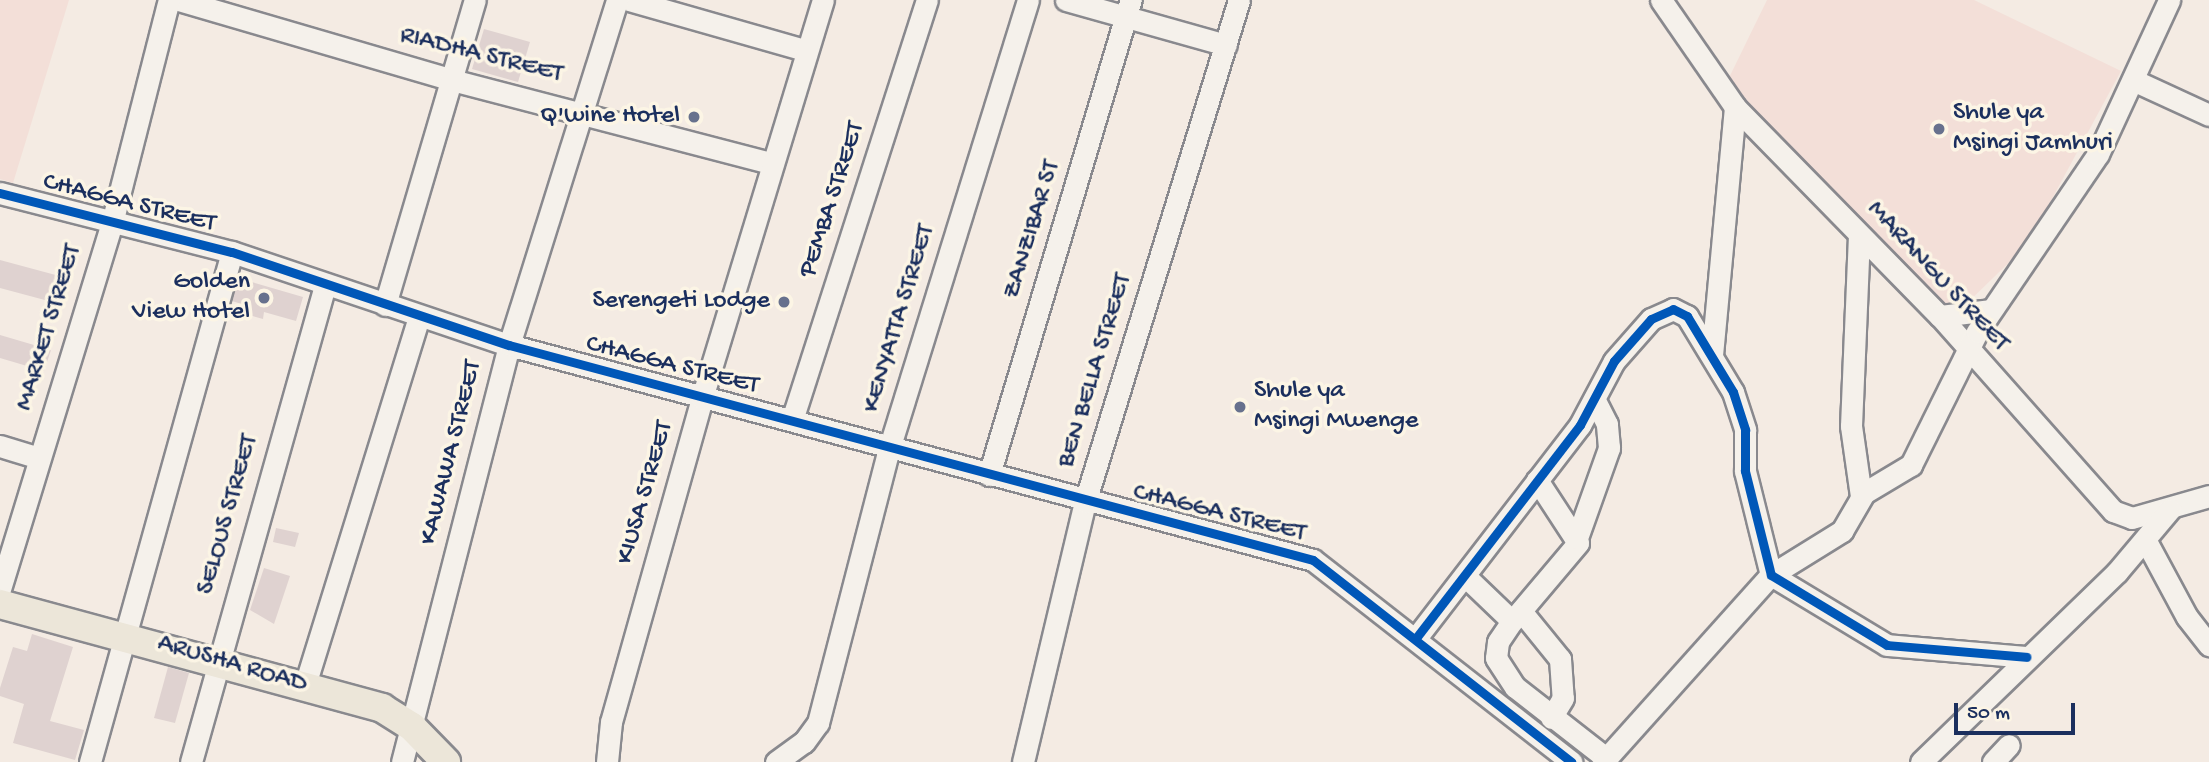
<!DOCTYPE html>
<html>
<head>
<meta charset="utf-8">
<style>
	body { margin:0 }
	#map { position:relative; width:2209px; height:762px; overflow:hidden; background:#f4ebe3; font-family:"Gochi Hand",sans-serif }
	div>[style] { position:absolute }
	.built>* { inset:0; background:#f3dfd8 }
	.building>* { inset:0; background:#dfd2d0 }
	.roads { filter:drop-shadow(2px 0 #89898e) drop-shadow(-2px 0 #89898e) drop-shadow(0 2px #89898e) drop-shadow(0 -2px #89898e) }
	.minor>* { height:21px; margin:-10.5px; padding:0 10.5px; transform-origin:10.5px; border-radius:10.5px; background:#f5f1eb }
	.major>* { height:28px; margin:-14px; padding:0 14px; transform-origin:14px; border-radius:14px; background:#ece6d9 }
	.cycleway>* { height:9px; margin:-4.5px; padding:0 4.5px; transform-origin:4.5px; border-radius:4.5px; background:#0057b8 }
	.dots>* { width:19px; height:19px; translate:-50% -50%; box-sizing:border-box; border:4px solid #fcf5e5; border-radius:50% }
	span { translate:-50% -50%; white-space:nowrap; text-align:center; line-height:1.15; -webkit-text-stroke:7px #fcf5e5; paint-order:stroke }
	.street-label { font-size:26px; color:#1b2f5e }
	.poi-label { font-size:26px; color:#1b2f5e }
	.left { translate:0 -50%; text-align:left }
	.right { translate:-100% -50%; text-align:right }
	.scale { position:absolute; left:1954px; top:703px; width:121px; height:32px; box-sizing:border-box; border:4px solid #1b2f5e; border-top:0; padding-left:9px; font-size:21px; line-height:24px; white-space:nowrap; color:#1b2f5e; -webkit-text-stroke:5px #fcf5e5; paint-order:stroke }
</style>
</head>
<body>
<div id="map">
	<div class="built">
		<div style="clip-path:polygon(0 0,69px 0,13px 183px,0 179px)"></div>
		<div style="clip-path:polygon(1767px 0,1974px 0,2121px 71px,2027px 245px,1961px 309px,1919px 310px,1810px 197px,1723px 90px)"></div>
	</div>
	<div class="building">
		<div style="clip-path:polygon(484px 29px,530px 42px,518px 82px,472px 69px)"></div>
		<div style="clip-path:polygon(0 260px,63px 277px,56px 303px,0 288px)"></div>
		<div style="clip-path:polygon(238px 278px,303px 297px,296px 321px,264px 312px,263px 319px,249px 315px,251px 307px,232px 301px)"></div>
		<div style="clip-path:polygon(0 335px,51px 350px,44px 371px,0 358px)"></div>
		<div style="clip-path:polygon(276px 528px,299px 533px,295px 547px,273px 542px)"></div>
		<div style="clip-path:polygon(264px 568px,290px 576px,274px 624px,250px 610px)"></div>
		<div style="clip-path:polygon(32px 634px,73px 647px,50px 721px,84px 730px,75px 760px,13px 743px,24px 704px,0 696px,0 688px,13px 647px,27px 651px)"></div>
		<div style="clip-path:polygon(168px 667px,189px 673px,175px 723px,154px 718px)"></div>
	</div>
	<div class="roads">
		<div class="minor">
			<div style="left:179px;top:0;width:284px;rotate:16.3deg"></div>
			<div style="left:452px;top:80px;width:329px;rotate:14.6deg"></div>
			<div style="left:629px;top:0;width:182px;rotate:15.9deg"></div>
			<div style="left:1066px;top:0;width:166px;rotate:15.7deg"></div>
			<div style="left:1661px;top:0;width:130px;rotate:55.3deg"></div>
			<div style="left:1735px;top:107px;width:293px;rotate:45.6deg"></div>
			<div style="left:1940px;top:316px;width:261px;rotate:48.4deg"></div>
			<div style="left:2113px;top:511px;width:20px;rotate:20deg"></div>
			<div style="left:2132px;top:518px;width:80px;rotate:-15.9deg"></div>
			<div style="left:2133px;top:80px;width:84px;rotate:24.7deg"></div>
			<div style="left:0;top:193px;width:239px;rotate:14.3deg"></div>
			<div style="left:232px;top:252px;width:292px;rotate:18.6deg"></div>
			<div style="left:509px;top:345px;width:832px;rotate:14.97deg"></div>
			<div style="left:1313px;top:560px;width:328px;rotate:38deg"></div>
			<div style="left:1859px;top:235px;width:191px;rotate:92.4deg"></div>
			<div style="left:1851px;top:426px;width:71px;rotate:81.9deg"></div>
			<div style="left:385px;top:305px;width:318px;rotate:-73.6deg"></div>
			<div style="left:1940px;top:316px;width:50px;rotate:-6.8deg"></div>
			<div style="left:1712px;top:355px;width:249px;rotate:-84.7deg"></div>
			<div style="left:793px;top:417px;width:438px;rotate:-72.2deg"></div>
			<div style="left:0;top:446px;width:41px;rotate:17.1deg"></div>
			<div style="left:989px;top:475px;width:496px;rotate:-73.4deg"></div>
			<div style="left:1537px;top:480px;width:75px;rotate:56.9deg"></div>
			<div style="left:1578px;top:543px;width:102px;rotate:130.2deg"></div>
			<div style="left:1512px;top:621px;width:25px;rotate:124deg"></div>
			<div style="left:1498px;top:642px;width:16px;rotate:97deg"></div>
			<div style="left:1496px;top:658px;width:35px;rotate:57deg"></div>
			<div style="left:1515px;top:687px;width:115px;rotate:38deg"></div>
			<div style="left:1577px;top:538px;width:96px;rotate:-70.4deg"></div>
			<div style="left:1609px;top:448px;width:24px;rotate:-95deg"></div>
			<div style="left:1607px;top:424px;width:28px;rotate:-117deg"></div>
			<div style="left:2146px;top:541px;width:86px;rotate:61.7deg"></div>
			<div style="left:2187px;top:617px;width:36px;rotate:52deg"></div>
			<div style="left:1465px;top:576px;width:65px;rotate:43.8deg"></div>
			<div style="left:0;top:589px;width:387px;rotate:-73deg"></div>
			<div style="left:113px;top:219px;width:226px;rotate:-75.7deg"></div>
			<div style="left:1521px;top:611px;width:62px;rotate:50.9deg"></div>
			<div style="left:1560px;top:659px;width:39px;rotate:86deg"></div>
			<div style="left:1563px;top:698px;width:23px;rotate:121deg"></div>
			<div style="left:1416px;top:638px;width:269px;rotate:-52.4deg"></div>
			<div style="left:1580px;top:425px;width:72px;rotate:-62deg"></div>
			<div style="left:1614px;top:361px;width:56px;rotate:-48.6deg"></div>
			<div style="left:1651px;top:319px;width:24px;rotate:-24deg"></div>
			<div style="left:1673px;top:309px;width:16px;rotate:27deg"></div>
			<div style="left:1687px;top:316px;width:89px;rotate:58.8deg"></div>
			<div style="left:1733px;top:392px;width:40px;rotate:72deg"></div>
			<div style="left:1745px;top:430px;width:41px;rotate:90deg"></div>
			<div style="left:1745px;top:471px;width:107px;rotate:76deg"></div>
			<div style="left:1771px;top:575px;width:135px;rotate:31.1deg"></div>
			<div style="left:1887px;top:645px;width:140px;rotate:4.9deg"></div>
			<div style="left:305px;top:685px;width:386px;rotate:-72.8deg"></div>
			<div style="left:90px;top:762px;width:529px;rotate:-74.44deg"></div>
			<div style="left:191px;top:762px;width:495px;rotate:-74.3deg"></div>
			<div style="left:402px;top:762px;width:431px;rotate:-75.6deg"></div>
			<div style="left:509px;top:345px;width:362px;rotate:-72.6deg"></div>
			<div style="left:607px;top:762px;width:40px;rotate:-84.3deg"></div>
			<div style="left:611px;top:722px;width:337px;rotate:-74.3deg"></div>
			<div style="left:702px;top:398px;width:416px;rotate:-73.1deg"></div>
			<div style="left:776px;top:762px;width:34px;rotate:-36deg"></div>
			<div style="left:804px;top:742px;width:24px;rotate:-54deg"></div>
			<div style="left:818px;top:723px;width:283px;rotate:-75.5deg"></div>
			<div style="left:889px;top:449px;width:470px;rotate:-72.8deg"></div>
			<div style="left:1023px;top:762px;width:267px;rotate:-76.6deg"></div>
			<div style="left:1085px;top:502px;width:525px;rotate:-72.95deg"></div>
			<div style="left:1603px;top:762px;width:251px;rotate:-48.1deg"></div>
			<div style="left:1771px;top:575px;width:84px;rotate:-31.8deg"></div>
			<div style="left:1842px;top:531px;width:44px;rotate:-59.9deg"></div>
			<div style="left:1864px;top:493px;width:55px;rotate:-30.8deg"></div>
			<div style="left:1911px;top:465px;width:148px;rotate:-63.6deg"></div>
			<div style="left:1977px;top:332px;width:215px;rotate:-55.8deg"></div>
			<div style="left:2098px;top:154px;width:170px;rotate:-65.2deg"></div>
			<div style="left:1921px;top:762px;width:273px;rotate:-44.1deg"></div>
			<div style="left:2117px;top:572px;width:82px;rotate:-49.9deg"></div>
			<div style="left:1993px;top:762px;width:23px;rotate:-47deg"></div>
		</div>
		<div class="major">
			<div style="left:0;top:604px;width:396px;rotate:15.2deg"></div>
			<div style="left:382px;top:708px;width:36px;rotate:32deg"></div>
			<div style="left:412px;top:727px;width:49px;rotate:45.8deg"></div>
		</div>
	</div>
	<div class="cycleway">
		<div style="left:0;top:193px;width:239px;rotate:14.3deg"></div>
		<div style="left:232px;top:252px;width:292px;rotate:18.6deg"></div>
		<div style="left:509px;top:345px;width:832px;rotate:14.97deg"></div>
		<div style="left:1313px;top:560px;width:328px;rotate:38deg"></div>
		<div style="left:1416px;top:638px;width:269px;rotate:-52.4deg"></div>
		<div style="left:1580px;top:425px;width:72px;rotate:-62deg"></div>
		<div style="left:1614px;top:361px;width:56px;rotate:-48.6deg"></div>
		<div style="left:1651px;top:319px;width:24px;rotate:-24deg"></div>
		<div style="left:1673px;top:309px;width:16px;rotate:27deg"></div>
		<div style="left:1687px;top:316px;width:89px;rotate:58.8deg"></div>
		<div style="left:1733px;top:392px;width:40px;rotate:72deg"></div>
		<div style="left:1745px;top:430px;width:41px;rotate:90deg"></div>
		<div style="left:1745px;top:471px;width:107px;rotate:76deg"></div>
		<div style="left:1771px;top:575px;width:135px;rotate:31.1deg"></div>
		<div style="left:1887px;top:645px;width:140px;rotate:4.9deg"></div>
	</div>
	<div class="dots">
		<div style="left:694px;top:117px;background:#67718d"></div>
		<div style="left:1939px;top:129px;background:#67718d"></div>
		<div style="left:264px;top:298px;background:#67718d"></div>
		<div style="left:784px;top:302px;background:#67718d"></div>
		<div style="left:1240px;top:407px;background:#67718d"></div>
	</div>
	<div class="street-label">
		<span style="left:481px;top:56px;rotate:14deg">RIADHA STREET</span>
		<span style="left:833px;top:200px;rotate:-72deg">PEMBA STREET</span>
		<span style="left:129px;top:204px;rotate:14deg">CHAGGA STREET</span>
		<span style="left:1033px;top:230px;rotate:-73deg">ZANZIBAR ST</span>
		<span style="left:1937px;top:277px;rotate:47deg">MARANGU STREET</span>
		<span style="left:900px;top:319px;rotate:-73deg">KENYATTA STREET</span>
		<span style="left:50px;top:328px;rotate:-73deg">MARKET STREET</span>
		<span style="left:672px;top:366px;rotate:14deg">CHAGGA STREET</span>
		<span style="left:1096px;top:371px;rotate:-73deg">BEN BELLA STREET</span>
		<span style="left:452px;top:453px;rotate:-76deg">KAWAWA STREET</span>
		<span style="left:646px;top:493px;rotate:-74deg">KIUSA STREET</span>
		<span style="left:1219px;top:514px;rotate:14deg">CHAGGA STREET</span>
		<span style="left:229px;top:515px;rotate:-74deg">SELOUS STREET</span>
		<span style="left:232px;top:665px;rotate:16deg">ARUSHA ROAD</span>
	</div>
	<div class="poi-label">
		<span class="left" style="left:1953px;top:129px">Shule ya<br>Msingi Jamhuri</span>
		<span class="right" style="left:680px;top:117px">Q'wine Hotel</span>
		<span class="right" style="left:250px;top:298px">Golden<br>View Hotel</span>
		<span class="right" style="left:770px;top:302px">Serengeti Lodge</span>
		<span class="left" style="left:1254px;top:407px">Shule ya<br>Msingi Mwenge</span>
	</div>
	<div class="scale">50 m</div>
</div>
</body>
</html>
